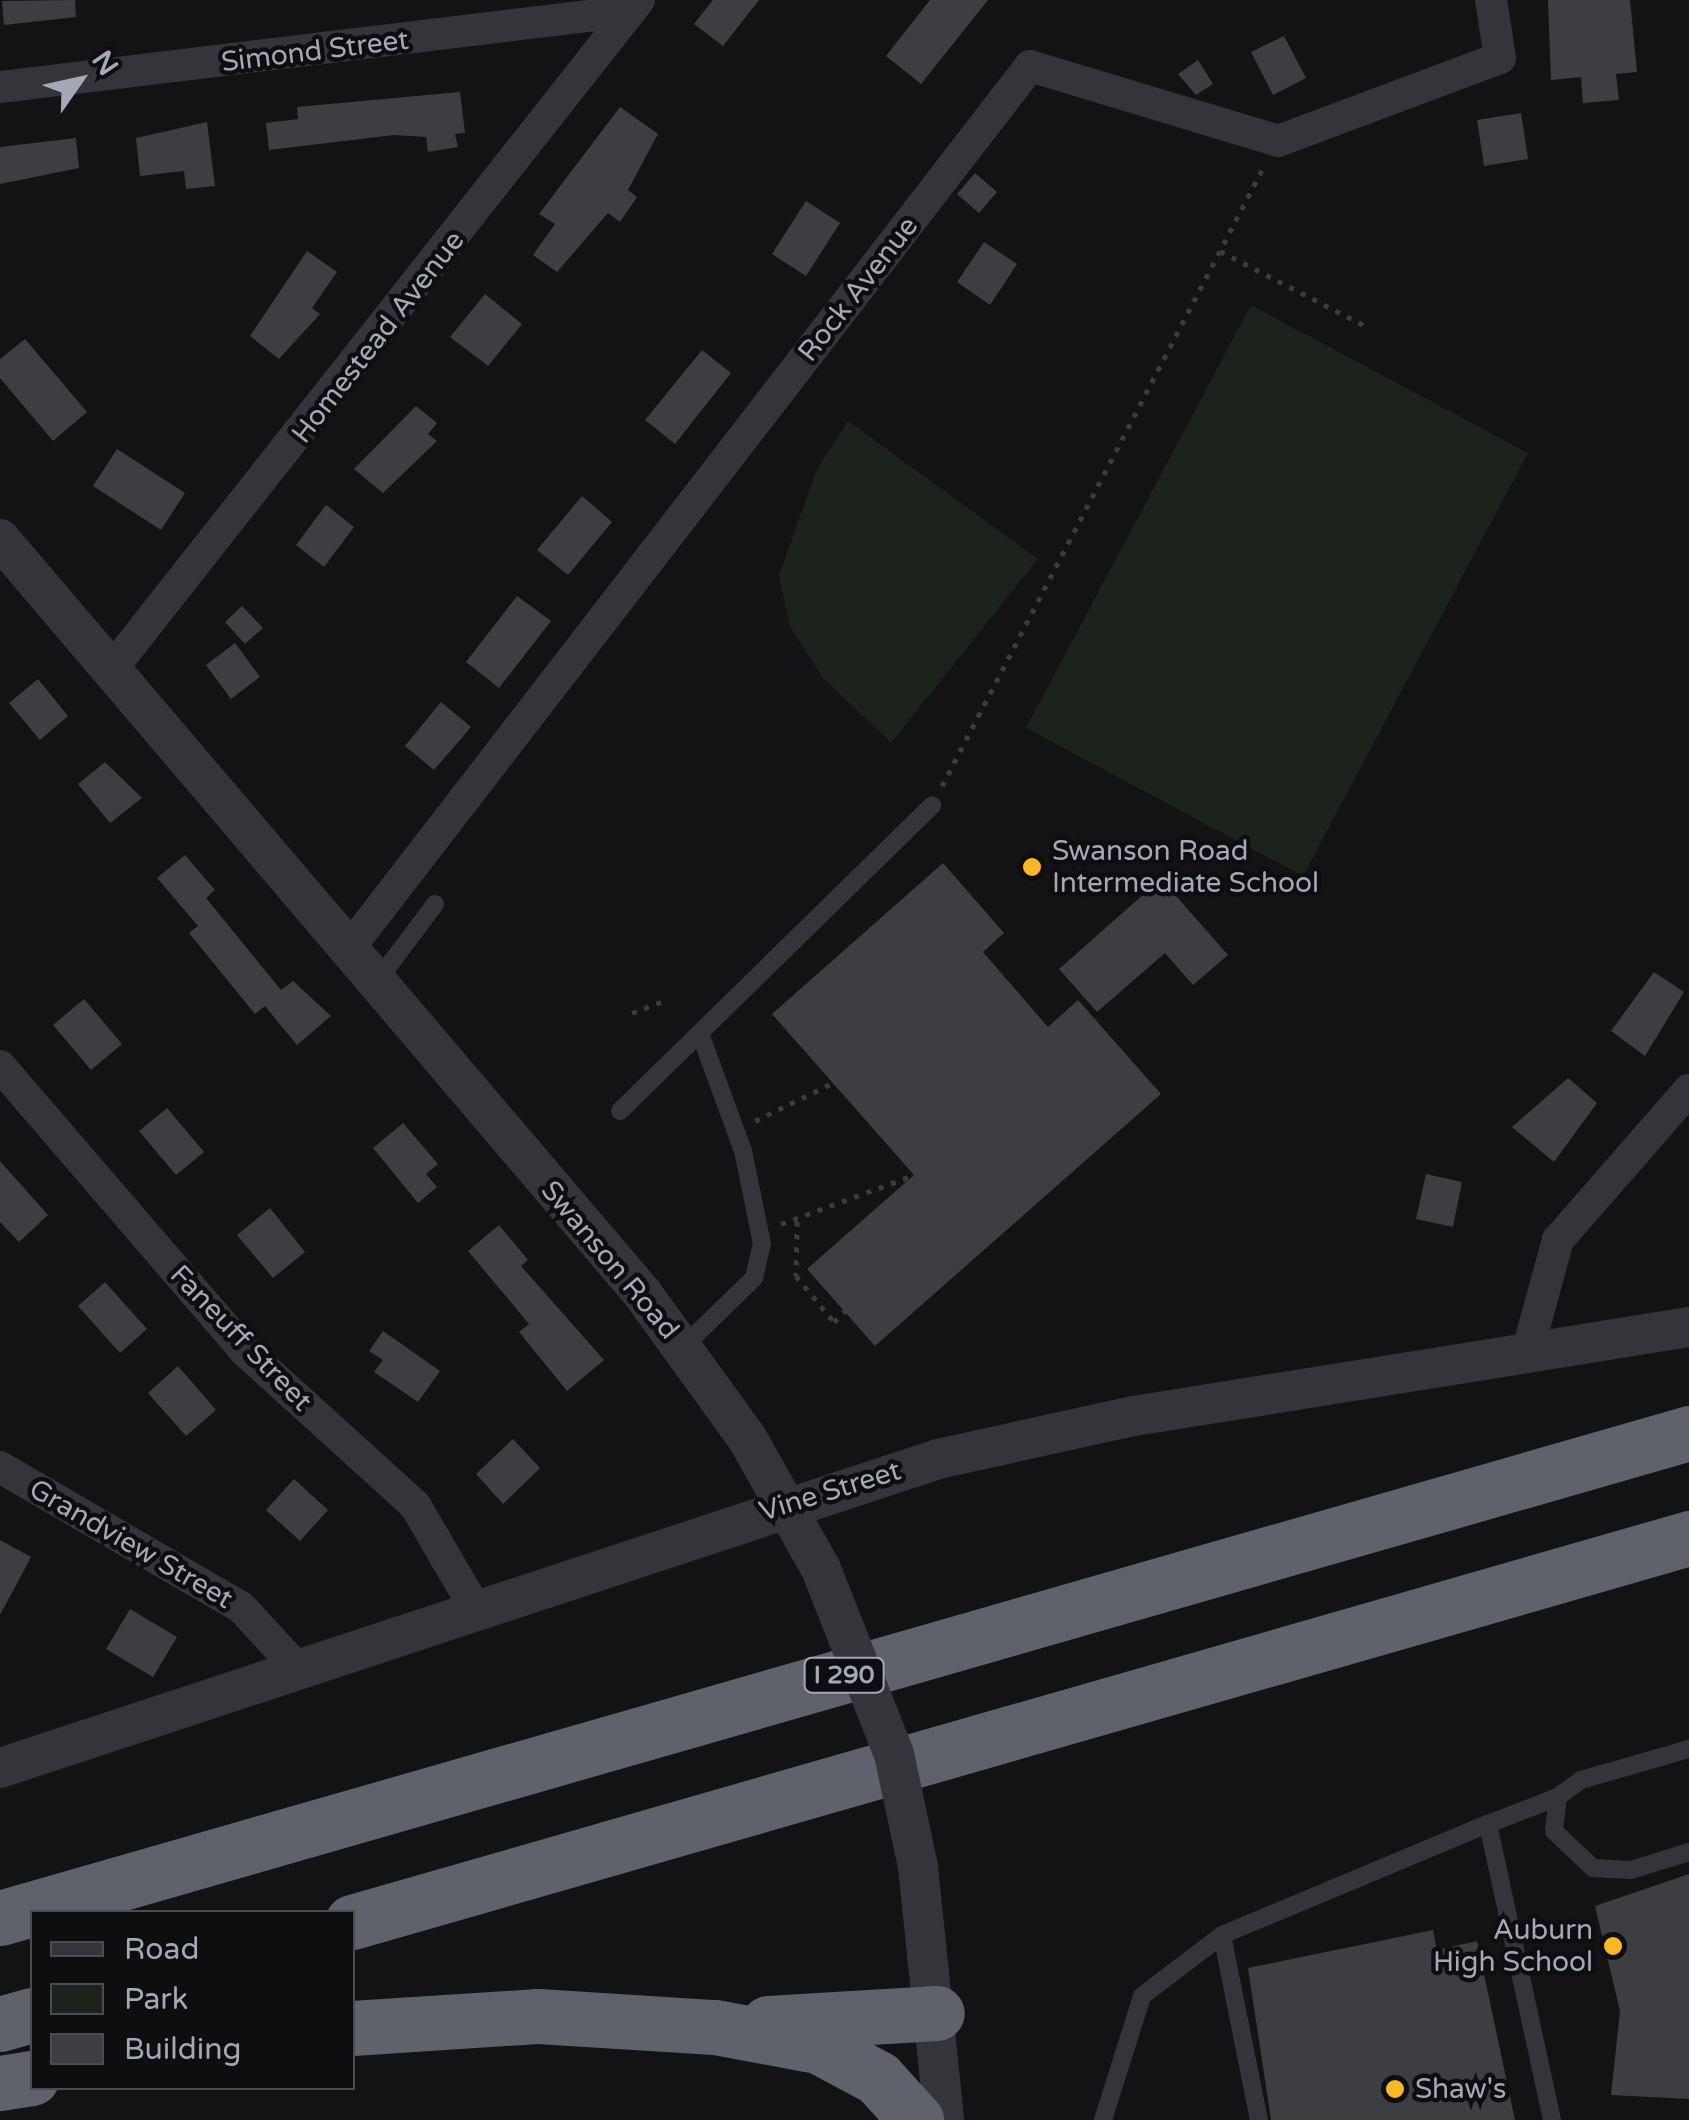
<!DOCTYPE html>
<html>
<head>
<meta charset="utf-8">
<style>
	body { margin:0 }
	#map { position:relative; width:1689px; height:2120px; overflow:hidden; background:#131315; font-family:"Varela Round",sans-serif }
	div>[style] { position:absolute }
	.green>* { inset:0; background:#1b231c }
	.building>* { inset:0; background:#3d3e42 }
	.path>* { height:5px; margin-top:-2.5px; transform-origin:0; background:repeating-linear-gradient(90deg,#3a3c41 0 5px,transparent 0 13px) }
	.service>* { height:18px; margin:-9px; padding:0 9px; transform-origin:9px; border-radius:9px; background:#34353a }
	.minor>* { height:32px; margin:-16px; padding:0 16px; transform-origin:16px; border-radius:16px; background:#34353a }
	.tertiary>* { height:40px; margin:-20px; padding:0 20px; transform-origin:20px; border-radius:20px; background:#34353a }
	.motorway>* { height:55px; margin:-27.5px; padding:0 27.5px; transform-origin:27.5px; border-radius:27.5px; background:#60626b }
	.tertiary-bridge>* { height:40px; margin:-20px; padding:0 20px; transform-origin:20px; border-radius:20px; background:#34353a }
	.dots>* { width:28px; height:28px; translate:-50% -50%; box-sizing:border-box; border:5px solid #0e0e10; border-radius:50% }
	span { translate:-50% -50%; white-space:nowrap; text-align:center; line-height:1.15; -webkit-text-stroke:9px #0e0e10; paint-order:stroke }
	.shield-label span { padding:2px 8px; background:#0e0e10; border:2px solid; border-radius:8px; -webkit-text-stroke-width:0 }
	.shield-label { font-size:25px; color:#a4a9b6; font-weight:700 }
	.street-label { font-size:28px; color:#a4a9b6 }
	.poi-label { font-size:28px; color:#a4a9b6 }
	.left { translate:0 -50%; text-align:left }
	.right { translate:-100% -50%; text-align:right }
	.legend { position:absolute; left:30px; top:1910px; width:325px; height:180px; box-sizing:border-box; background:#0e0e10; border:2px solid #4a4c52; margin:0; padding:12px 18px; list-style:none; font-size:30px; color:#a4a9b6 }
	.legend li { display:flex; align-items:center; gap:20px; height:50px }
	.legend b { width:50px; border:2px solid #4a4c52 }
	.north { position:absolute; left:30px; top:30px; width:100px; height:100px; -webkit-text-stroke:8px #0e0e10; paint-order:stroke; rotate:56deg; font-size:28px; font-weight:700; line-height:40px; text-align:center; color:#a4a9b6 }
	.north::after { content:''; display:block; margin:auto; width:35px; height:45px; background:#a4a9b6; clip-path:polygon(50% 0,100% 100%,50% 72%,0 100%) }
</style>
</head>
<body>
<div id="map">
	<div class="green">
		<div style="clip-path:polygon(1251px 305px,1528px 453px,1303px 876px,1026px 728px)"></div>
		<div style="clip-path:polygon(848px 421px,1038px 559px,891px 743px,822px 677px,790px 627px,779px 576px,816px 471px)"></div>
	</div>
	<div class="building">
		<div style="clip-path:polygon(75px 0,76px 17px,4px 25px,2px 1px)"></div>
		<div style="clip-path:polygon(713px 0,759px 0,723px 46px,694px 24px)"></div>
		<div style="clip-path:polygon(930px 0,988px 0,921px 84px,886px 56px)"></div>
		<div style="clip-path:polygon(1548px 0,1630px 0,1637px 72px,1616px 74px,1619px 100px,1583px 103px,1581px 77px,1551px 80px)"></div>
		<div style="clip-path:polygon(1284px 36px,1306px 78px,1273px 95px,1251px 52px)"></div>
		<div style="clip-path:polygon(1198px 60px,1213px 84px,1196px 95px,1178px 74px)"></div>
		<div style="clip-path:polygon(460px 92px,465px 133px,455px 134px,458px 147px,428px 152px,426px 137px,394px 135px,269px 150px,266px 123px,298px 119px,297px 107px)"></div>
		<div style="clip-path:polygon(620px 107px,658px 134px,628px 190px,637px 197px,620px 222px,608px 213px,557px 272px,533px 255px,555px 224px,539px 214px)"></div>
		<div style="clip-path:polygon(1521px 113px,1528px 159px,1484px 166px,1477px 120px)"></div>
		<div style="clip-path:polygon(207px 122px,215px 186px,186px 189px,184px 171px,140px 176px,136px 138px)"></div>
		<div style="clip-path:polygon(76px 138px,79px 168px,0 184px,0 147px)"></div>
		<div style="clip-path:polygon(975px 173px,997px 192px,979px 213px,957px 194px)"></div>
		<div style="clip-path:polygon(806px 201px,840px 223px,806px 276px,772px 254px)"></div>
		<div style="clip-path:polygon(984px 242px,1017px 264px,990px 305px,957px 282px)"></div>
		<div style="clip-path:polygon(307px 251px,337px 272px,312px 308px,320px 314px,279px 359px,250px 336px)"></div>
		<div style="clip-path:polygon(485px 294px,522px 324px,488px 366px,450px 337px)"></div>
		<div style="clip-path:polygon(25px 339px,87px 412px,53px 441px,0 378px,0 359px)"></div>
		<div style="clip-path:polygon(702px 350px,731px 373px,675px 444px,645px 420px)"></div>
		<div style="clip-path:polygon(416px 406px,437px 423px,428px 434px,437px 441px,383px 493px,354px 469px)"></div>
		<div style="clip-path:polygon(117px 449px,185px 493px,161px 530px,93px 486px)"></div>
		<div style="clip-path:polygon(582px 496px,612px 522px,568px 575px,537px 550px)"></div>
		<div style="clip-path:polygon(326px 505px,354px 527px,324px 567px,296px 545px)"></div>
		<div style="clip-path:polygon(517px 596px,551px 621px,499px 688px,466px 662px)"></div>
		<div style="clip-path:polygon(242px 606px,263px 628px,245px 644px,225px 622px)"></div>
		<div style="clip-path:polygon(235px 643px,260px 677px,231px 699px,206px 665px)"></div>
		<div style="clip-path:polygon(38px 679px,68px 716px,40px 740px,9px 703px)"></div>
		<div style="clip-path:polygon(441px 702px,471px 727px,434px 770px,405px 746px)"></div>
		<div style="clip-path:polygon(105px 762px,142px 798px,110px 823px,78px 784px)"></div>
		<div style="clip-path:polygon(185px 855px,215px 890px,206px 898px,281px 990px,293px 981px,331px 1016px,297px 1045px,265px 1006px,255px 1014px,189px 933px,198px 926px,157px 878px)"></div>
		<div style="clip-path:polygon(943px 863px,1004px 933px,983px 952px,1048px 1027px,1078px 1000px,1161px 1094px,875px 1346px,807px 1269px,914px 1175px,772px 1014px)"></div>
		<div style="clip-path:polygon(1161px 879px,1228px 955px,1193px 985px,1165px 953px,1097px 1012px,1059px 969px)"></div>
		<div style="clip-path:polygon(1654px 972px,1684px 992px,1645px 1056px,1611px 1031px)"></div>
		<div style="clip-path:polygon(84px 999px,122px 1044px,91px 1070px,53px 1025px)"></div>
		<div style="clip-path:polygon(1568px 1078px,1597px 1103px,1554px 1162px,1512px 1127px)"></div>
		<div style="clip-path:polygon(167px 1108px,204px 1152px,176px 1175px,139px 1131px)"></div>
		<div style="clip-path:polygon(403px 1123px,438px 1164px,426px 1174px,437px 1187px,418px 1203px,373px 1148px)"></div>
		<div style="clip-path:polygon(0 1161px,48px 1215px,19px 1242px,0 1222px)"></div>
		<div style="clip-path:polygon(1426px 1174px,1462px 1182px,1453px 1227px,1416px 1219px)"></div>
		<div style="clip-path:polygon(270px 1208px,305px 1252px,273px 1278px,237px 1235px)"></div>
		<div style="clip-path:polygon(499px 1225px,528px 1260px,521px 1266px,604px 1360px,567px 1391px,519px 1332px,529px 1324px,468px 1251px)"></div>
		<div style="clip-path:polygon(105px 1282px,147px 1329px,120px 1353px,78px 1306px)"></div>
		<div style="clip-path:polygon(383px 1331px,440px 1371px,418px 1402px,374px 1372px,383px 1360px,369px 1351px)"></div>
		<div style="clip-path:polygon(178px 1366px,216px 1410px,186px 1436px,148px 1393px)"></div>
		<div style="clip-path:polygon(513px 1439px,540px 1468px,503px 1504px,476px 1474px)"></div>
		<div style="clip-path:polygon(294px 1479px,328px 1510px,300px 1541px,266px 1510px)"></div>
		<div style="clip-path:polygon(0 1540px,31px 1557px,0 1615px)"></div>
		<div style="clip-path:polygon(130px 1609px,177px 1637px,153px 1677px,106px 1649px)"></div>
		<div style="clip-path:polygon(1689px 1874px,1689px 2099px,1611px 2095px,1620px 2011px,1595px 1906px)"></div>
		<div style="clip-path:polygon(1433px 1930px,1437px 1950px,1477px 1941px,1515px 2120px,1271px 2120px,1248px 1968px)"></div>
	</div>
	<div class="path">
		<div style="left:1220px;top:251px;width:168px;rotate:27.3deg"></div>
		<div style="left:942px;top:786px;width:694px;rotate:-62.55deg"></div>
		<div style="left:632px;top:1013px;width:34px;rotate:-21deg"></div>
		<div style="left:755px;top:1121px;width:87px;rotate:-26deg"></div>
		<div style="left:797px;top:1221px;width:55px;rotate:91deg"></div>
		<div style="left:796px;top:1276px;width:60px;rotate:50.4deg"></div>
		<div style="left:834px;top:1322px;width:16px;rotate:-45deg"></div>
		<div style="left:781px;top:1224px;width:142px;rotate:-20.2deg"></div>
	</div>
	<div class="service">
		<div style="left:375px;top:984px;width:100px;rotate:-53.1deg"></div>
		<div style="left:620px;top:1111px;width:437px;rotate:-44.4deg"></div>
		<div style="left:683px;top:1347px;width:99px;rotate:-44.2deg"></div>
		<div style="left:754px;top:1278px;width:35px;rotate:-77deg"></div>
		<div style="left:762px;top:1244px;width:95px;rotate:-101.5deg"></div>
		<div style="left:743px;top:1151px;width:122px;rotate:-110.1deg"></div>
		<div style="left:1689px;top:1749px;width:112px;rotate:164deg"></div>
		<div style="left:1581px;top:1780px;width:29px;rotate:144deg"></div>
		<div style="left:1558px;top:1797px;width:34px;rotate:97deg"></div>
		<div style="left:1554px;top:1831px;width:54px;rotate:43.5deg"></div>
		<div style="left:1593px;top:1868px;width:38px;rotate:3deg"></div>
		<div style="left:1631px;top:1870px;width:61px;rotate:-17.2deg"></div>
		<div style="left:1488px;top:1824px;width:75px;rotate:-21.1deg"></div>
		<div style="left:1222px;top:1935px;width:189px;rotate:78.7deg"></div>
		<div style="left:1103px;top:2120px;width:130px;rotate:-72.5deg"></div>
		<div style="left:1142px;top:1996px;width:101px;rotate:-37.3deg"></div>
		<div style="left:1222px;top:1935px;width:288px;rotate:-22.7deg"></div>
		<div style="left:1488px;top:1824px;width:303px;rotate:77.8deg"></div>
	</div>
	<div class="minor">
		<div style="left:0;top:87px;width:635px;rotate:-6.88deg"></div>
		<div style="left:111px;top:670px;width:853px;rotate:-51.76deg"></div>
		<div style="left:347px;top:951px;width:1118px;rotate:-52.34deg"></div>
		<div style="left:1030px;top:66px;width:259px;rotate:16.8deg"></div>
		<div style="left:1278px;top:141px;width:237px;rotate:-20.5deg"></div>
		<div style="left:1500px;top:58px;width:59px;rotate:-98.8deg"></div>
		<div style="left:0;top:1066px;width:376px;rotate:49.3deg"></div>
		<div style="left:245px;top:1351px;width:229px;rotate:42.2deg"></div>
		<div style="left:415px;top:1505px;width:121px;rotate:59.8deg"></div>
		<div style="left:1527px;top:1353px;width:117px;rotate:-74.7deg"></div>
		<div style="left:1558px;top:1240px;width:199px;rotate:-48.9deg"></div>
		<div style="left:0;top:1467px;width:279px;rotate:30.2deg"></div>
		<div style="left:241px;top:1607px;width:86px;rotate:47.4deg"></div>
	</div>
	<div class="tertiary">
		<div style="left:0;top:539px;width:990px;rotate:49.59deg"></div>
		<div style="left:642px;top:1293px;width:179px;rotate:54.1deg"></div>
		<div style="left:747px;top:1438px;width:150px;rotate:60.5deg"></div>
		<div style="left:0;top:1768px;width:988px;rotate:-18.23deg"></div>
		<div style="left:938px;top:1459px;width:201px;rotate:-12.4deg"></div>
		<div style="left:1134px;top:1416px;width:562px;rotate:-9.11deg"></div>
		<div style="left:918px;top:1867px;width:254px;rotate:84.1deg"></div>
	</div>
	<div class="motorway">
		<div style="left:0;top:1918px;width:1757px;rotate:-16.02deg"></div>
		<div style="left:352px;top:1922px;width:1391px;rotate:-16.02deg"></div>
		<div style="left:768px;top:2023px;width:169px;rotate:-3.4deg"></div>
		<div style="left:0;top:2024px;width:33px;rotate:-16deg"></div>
		<div style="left:352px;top:2028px;width:186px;rotate:-3.7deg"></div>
		<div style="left:538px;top:2016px;width:177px;rotate:3.6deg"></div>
		<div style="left:715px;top:2027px;width:105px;rotate:10.5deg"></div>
		<div style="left:818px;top:2046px;width:68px;rotate:28.1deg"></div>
		<div style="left:878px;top:2078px;width:57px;rotate:47.9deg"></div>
		<div style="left:0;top:2083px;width:32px;rotate:-9deg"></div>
	</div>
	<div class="tertiary-bridge">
		<div style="left:821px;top:1569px;width:199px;rotate:68.5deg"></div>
		<div style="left:894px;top:1754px;width:116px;rotate:78deg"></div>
	</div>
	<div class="dots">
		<div style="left:1032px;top:867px;background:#fab726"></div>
		<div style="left:1613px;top:1946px;background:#fab726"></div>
		<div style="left:1395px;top:2089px;background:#fab726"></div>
	</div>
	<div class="shield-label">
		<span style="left:844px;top:1675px">I 290</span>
	</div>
	<div class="street-label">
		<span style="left:315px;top:51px;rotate:-7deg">Simond Street</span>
		<span style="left:858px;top:289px;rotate:-52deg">Rock Avenue</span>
		<span style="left:378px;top:337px;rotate:-52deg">Homestead Avenue</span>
		<span style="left:610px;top:1260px;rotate:50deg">Swanson Road</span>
		<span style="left:241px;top:1338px;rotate:46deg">Faneuff Street</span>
		<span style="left:830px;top:1491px;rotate:-17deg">Vine Street</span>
		<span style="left:131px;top:1544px;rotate:30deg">Grandview Street</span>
	</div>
	<div class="poi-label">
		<span class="left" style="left:1052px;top:867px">Swanson Road<br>Intermediate School</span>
		<span class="right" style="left:1593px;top:1946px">Auburn<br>High School</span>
		<span class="left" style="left:1415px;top:2089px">Shaw's</span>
	</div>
	<ul class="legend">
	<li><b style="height:12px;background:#34353a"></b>Road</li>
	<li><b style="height:28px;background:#1b231c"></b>Park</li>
	<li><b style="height:28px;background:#3d3e42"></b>Building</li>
	</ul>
	<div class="north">N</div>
</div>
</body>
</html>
